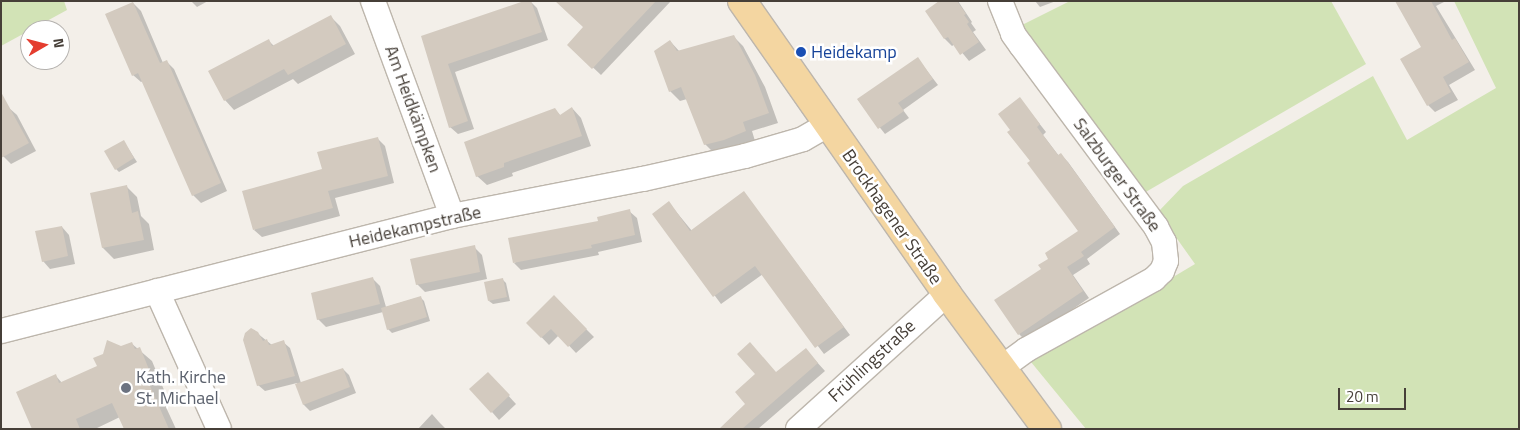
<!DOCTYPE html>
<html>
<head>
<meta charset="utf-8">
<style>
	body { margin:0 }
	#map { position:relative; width:1520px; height:430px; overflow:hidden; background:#f3efe9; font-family:"Titillium Web",sans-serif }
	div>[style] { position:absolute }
	.green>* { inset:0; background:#d2e3b6 }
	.shadow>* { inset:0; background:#0003 }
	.building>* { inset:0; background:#d3cabf }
	.roads { filter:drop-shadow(1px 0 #bdb6ac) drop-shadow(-1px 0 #bdb6ac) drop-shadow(0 1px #bdb6ac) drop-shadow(0 -1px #bdb6ac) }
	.minor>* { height:24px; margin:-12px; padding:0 12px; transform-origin:12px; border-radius:12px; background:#fff }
	.major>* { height:28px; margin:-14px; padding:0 14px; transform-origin:14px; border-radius:14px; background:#f4d6a1 }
	.dots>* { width:14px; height:14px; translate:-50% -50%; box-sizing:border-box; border:2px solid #fff; border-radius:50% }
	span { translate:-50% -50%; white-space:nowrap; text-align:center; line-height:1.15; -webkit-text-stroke:5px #fff; paint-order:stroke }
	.transit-label { font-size:18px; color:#164399 }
	.left { translate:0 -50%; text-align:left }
	.street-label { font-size:18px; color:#463f38 }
	.worship-label { font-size:18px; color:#5b616d }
	.frame { position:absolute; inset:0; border:2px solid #463f38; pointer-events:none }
	.north { position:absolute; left:20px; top:20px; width:50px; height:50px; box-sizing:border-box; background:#fff; border:1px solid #b5b2af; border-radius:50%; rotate:82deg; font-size:14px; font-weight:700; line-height:20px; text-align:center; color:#463f38 }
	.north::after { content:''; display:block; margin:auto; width:18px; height:22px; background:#e43d2f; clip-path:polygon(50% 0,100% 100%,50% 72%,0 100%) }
	.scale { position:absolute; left:1338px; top:388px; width:68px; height:22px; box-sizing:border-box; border:2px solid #463f38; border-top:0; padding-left:6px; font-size:15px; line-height:18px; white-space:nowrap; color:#463f38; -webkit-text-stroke:4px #fff; paint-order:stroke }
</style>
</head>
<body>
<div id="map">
	<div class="green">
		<div style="clip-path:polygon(1px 1px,64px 1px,67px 10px,1px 46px)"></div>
		<div style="clip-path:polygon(1070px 1px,1331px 1px,1366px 64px,1144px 193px,1018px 27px)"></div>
		<div style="clip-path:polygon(1454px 1px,1519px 1px,1519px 429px,1086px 429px,1031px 362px,1195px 264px,1158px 212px,1183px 186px,1373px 76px,1407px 140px,1496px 88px)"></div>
	</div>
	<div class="shadow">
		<div style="clip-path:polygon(191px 1px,208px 1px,197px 7px)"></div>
		<div style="clip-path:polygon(530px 1px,537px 8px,548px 40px,455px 72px,474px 129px,458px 134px,450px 127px,422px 37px)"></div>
		<div style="clip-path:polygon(610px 1px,671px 1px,601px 75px,569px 45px)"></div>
		<div style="clip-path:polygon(941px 1px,958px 1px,972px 22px,971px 23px,976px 30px,973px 32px,986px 50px,969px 61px,955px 44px,952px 46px,945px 39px,927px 12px)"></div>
		<div style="clip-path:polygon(1035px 1px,1056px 1px,1040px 7px)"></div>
		<div style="clip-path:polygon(1396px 1px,1446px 1px,1436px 6px,1475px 70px,1449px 85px,1458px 100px,1435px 112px,1428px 105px,1423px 48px)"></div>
		<div style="clip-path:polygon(133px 3px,141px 11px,163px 63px,167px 62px,174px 69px,227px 191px,201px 203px,193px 195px,143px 81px,141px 82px,133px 75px)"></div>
		<div style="clip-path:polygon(331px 17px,340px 26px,355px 54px,298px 84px,293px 79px,234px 110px,225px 100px,269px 41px,274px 46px)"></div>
		<div style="clip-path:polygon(733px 36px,743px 46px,765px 87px,778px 123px,752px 131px,755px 141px,734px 150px,715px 154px,705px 144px,687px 99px,680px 101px,670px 91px,670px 41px,680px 52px)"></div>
		<div style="clip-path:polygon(918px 59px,938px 85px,903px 110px,909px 118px,885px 134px,858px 100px)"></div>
		<div style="clip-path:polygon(1020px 99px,1046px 132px,1043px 135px,1059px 156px,1061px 155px,1068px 162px,1120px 234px,1087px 259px,1090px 264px,1073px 275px,1089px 298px,1026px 341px,1019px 334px,1043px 270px,1050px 259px,1079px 232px,1012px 130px)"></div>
		<div style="clip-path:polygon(9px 108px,17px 115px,36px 151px,11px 164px,3px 156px)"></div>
		<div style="clip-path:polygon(572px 108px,581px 118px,591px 146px,512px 173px,513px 176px,487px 185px,477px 176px,554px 109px,561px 116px)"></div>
		<div style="clip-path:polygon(377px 138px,385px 146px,394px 183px,335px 198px,340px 216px,262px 237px,254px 230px,324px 169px)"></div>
		<div style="clip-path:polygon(124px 142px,137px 162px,119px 172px,116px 169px)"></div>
		<div style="clip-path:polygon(126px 186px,137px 197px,141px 216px,149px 224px,154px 250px,114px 259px,103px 248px,92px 194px)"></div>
		<div style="clip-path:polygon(744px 193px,850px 335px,824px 354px,763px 274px,721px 304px,654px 214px,669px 203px,692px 231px)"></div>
		<div style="clip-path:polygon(629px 211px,637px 218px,642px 242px,598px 252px,599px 255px,521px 270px,514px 263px,599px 222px)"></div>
		<div style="clip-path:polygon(62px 227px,69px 235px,75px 264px,50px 269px,43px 261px)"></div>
		<div style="clip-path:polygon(474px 247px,482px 255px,487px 279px,425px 292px,417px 284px)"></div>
		<div style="clip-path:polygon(372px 278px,380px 286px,386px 307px,420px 297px,424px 301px,430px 321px,392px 333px,388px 329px,383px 312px,326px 327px,318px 319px)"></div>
		<div style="clip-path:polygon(502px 279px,506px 283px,510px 301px,493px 304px,489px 301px)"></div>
		<div style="clip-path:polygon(554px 297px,594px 337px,576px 353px,559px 335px,549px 345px,528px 323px)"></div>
		<div style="clip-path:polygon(257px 333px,272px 345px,283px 342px,290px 348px,301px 383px,343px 369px,349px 375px,356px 393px,310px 411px,304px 405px,297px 383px,265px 391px,258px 385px)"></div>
		<div style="clip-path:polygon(131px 343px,152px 361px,164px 390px,159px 392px,176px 429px,125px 429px,120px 417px,95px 429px,34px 429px,56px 376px,62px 383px,98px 367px,121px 347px)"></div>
		<div style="clip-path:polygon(806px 350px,825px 371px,758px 429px,720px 429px,747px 404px,756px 374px,777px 374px)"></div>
		<div style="clip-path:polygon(495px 381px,516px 404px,499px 420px,492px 412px)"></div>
		<div style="clip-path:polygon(432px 414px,439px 422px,446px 429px,418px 429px)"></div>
	</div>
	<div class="building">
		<div style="clip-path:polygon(524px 1px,531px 1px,542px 32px,448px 64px,468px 121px,449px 128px,421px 36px)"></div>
		<div style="clip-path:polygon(555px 1px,656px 1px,592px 69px,567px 45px,583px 27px)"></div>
		<div style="clip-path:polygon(939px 1px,957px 1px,966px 14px,964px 15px,969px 22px,967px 24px,979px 42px,960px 55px,948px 37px,944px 39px,925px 11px)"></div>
		<div style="clip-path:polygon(1395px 1px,1431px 1px,1452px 40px,1455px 38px,1469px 62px,1443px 77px,1451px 92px,1427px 106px,1400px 59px,1421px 47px)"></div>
		<div style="clip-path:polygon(133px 2px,160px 63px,167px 60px,221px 183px,192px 196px,138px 73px,132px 76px,105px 14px)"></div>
		<div style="clip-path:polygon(331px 15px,346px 44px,288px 75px,284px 69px,224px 101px,208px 71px,269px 39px,272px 46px)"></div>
		<div style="clip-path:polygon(734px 35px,755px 75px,769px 113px,743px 122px,746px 131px,724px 140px,704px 145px,681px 87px,669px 92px,654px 51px,670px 40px,677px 51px)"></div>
		<div style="clip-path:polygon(918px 57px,933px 79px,898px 103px,904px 111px,878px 129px,857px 99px)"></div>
		<div style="clip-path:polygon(1px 92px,29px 143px,1px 158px)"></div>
		<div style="clip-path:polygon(1020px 97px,1040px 124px,1037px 127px,1058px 155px,1061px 153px,1115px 227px,1081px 252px,1084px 256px,1067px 267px,1083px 291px,1018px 335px,994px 300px,1041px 269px,1038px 265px,1048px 259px,1045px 253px,1078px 231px,1027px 163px,1030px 161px,1007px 132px,1010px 130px,998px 114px)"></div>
		<div style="clip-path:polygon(572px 107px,582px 136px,504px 163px,504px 167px,476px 177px,464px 142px,555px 108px,560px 115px)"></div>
		<div style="clip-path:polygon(378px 137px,388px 176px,328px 191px,333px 208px,253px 230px,242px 191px,322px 169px,317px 152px)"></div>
		<div style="clip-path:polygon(124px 140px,134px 158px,115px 170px,104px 151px)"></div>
		<div style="clip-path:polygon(127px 185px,132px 213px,138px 211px,144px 240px,102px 248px,90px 193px)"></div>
		<div style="clip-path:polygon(744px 191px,844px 327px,815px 348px,755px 266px,713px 297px,652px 214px,669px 201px,690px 231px)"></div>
		<div style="clip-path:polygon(630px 209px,635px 235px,591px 245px,592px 248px,513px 263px,508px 238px,598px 221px,597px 217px)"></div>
		<div style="clip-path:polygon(62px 226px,68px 256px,42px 262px,35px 231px)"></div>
		<div style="clip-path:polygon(475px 245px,480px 272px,416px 285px,410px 259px)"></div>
		<div style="clip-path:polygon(373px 277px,380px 304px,317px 320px,311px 293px)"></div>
		<div style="clip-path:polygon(503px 278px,507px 297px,488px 301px,484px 282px)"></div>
		<div style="clip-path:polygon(554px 295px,587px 329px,568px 347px,551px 329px,541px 338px,526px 323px)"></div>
		<div style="clip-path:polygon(421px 296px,427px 317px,387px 330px,381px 308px)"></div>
		<div style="clip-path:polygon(251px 328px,258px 332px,263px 341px,267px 339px,269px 345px,284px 340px,295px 376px,257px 386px,243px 340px,245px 333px)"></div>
		<div style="clip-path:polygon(107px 340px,121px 346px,132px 342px,135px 349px,140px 347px,152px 377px,147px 379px,169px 429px,124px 429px,112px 403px,76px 419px,80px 429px,32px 429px,16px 392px,56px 374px,59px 383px,97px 366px,93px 358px,103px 354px)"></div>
		<div style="clip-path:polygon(750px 342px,776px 372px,806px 348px,818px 363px,742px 429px,719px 429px,745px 404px,735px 392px,755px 374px,737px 354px)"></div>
		<div style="clip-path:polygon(343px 368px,350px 387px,303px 405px,295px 384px)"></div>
		<div style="clip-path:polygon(488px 372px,510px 395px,491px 413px,469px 389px)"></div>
	</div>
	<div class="roads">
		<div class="minor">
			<div style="left:373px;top:1px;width:229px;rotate:69.8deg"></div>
			<div style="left:1000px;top:1px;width:35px;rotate:68deg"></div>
			<div style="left:1013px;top:34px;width:14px;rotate:54deg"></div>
			<div style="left:1021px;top:45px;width:227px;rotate:53.4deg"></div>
			<div style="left:1156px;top:227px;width:17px;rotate:62deg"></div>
			<div style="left:1164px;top:242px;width:19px;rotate:84deg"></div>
			<div style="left:1166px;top:261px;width:11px;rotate:112deg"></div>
			<div style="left:1162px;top:271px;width:11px;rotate:135deg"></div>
			<div style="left:1154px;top:279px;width:146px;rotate:151deg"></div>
			<div style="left:1026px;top:350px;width:31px;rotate:144deg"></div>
			<div style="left:157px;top:291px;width:151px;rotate:65.8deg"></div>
			<div style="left:1px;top:331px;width:465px;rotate:-14.3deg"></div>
			<div style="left:452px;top:216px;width:195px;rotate:-11deg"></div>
			<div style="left:643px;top:179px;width:105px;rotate:-12.7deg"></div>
			<div style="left:745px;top:156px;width:60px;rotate:-16.3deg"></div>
			<div style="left:803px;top:139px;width:28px;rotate:-30deg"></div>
			<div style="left:798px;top:429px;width:201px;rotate:-42.2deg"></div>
		</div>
		<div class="major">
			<div style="left:742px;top:1px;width:358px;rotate:55deg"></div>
			<div style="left:947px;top:294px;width:168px;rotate:53.5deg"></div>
		</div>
	</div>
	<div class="dots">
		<div style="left:801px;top:52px;background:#1a4fb4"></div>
		<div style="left:126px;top:388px;background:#6b7280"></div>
	</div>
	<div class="transit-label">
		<span class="left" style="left:811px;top:52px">Heidekamp</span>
	</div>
	<div class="street-label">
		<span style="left:413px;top:109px;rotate:70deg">Am Heidkämpken</span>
		<span style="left:1117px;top:175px;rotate:54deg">Salzburger Straße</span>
		<span style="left:892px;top:217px;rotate:55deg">Brockhagener Straße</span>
		<span style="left:415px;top:227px;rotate:-13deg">Heidekampstraße</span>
		<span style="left:872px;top:361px;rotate:-43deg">Frühlingstraße</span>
	</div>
	<div class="worship-label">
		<span class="left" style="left:136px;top:388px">Kath. Kirche<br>St. Michael</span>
	</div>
	<div class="frame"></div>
	<div class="north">N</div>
	<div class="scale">20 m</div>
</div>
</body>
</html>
